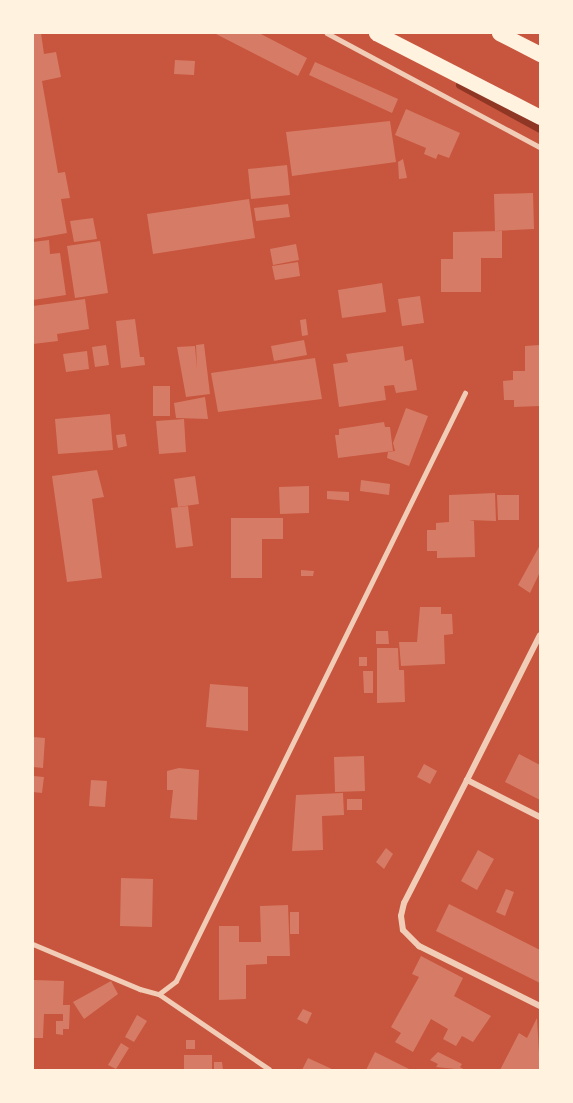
<!DOCTYPE html>
<html>
<head>
<meta charset="utf-8">
<style>
	body { margin:0 }
	#map { position:relative; width:573px; height:1103px; overflow:hidden; background:#c8553d; font-family:"PT Sans",sans-serif }
	div>[style] { position:absolute }
	.stream>* { height:8px; margin:-4px; padding:0 4px; transform-origin:4px; border-radius:4px; background:#8f3625 }
	.building>* { inset:0; background:#d67c66 }
	.service>* { height:4.5px; margin:-2.25px; padding:0 2.25px; transform-origin:2.25px; border-radius:2.25px; background:#f1ccb7 }
	.minor>* { height:6px; margin:-3px; padding:0 3px; transform-origin:3px; border-radius:3px; background:#f1ccb7 }
	.primary>* { height:15px; margin:-7.5px; padding:0 7.5px; transform-origin:7.5px; border-radius:7.5px; background:#fff3e0 }
	span { translate:-50% -50%; white-space:nowrap; text-align:center; line-height:1.15; -webkit-text-stroke:6px #fff3e0; paint-order:stroke }
	.frame { position:absolute; inset:0; border:34px solid #fff3e0; pointer-events:none }
</style>
</head>
<body>
<div id="map">
	<div class="stream">
		<div style="left:460px;top:85px;width:91px;rotate:28.8deg"></div>
	</div>
	<div class="building">
		<div style="clip-path:polygon(33px 33px,41px 33px,44px 54px,56px 52px,61px 77px,42px 81px,58px 173px,65px 172px,70px 198px,61px 199px,67px 233px,33px 239px)"></div>
		<div style="clip-path:polygon(214px 33px,259px 33px,307px 58px,298px 76px)"></div>
		<div style="clip-path:polygon(175px 60px,195px 61px,194px 75px,174px 74px)"></div>
		<div style="clip-path:polygon(315px 62px,398px 99px,392px 113px,309px 75px)"></div>
		<div style="clip-path:polygon(406px 109px,460px 133px,449px 158px,438px 154px,436px 159px,424px 154px,426px 148px,395px 135px)"></div>
		<div style="clip-path:polygon(390px 121px,396px 162px,292px 176px,286px 132px)"></div>
		<div style="clip-path:polygon(403px 159px,407px 178px,399px 179px,398px 162px)"></div>
		<div style="clip-path:polygon(287px 165px,290px 195px,251px 199px,248px 169px)"></div>
		<div style="clip-path:polygon(533px 193px,534px 229px,495px 231px,494px 194px)"></div>
		<div style="clip-path:polygon(249px 199px,255px 238px,153px 254px,147px 214px)"></div>
		<div style="clip-path:polygon(288px 204px,290px 217px,256px 221px,254px 208px)"></div>
		<div style="clip-path:polygon(93px 218px,97px 239px,74px 242px,70px 221px)"></div>
		<div style="clip-path:polygon(502px 231px,502px 258px,481px 258px,481px 292px,441px 292px,441px 259px,453px 259px,453px 232px)"></div>
		<div style="clip-path:polygon(49px 240px,50px 254px,60px 253px,66px 295px,33px 300px,33px 242px)"></div>
		<div style="clip-path:polygon(100px 241px,108px 293px,75px 298px,67px 246px)"></div>
		<div style="clip-path:polygon(296px 244px,299px 260px,273px 265px,270px 249px)"></div>
		<div style="clip-path:polygon(298px 262px,300px 276px,275px 280px,272px 266px)"></div>
		<div style="clip-path:polygon(382px 283px,386px 312px,342px 318px,338px 290px)"></div>
		<div style="clip-path:polygon(420px 296px,424px 323px,402px 326px,398px 299px)"></div>
		<div style="clip-path:polygon(85px 299px,89px 329px,57px 334px,58px 341px,33px 344px,33px 306px)"></div>
		<div style="clip-path:polygon(135px 319px,140px 357px,144px 357px,145px 365px,121px 368px,116px 321px)"></div>
		<div style="clip-path:polygon(306px 319px,308px 335px,302px 336px,300px 320px)"></div>
		<div style="clip-path:polygon(304px 340px,307px 355px,274px 361px,271px 346px)"></div>
		<div style="clip-path:polygon(204px 344px,210px 394px,186px 397px,177px 347px,195px 346px,197px 369px,196px 345px)"></div>
		<div style="clip-path:polygon(106px 345px,109px 365px,95px 367px,92px 347px)"></div>
		<div style="clip-path:polygon(540px 345px,540px 406px,514px 407px,514px 400px,504px 400px,503px 381px,513px 380px,513px 371px,525px 371px,525px 346px)"></div>
		<div style="clip-path:polygon(403px 346px,405px 361px,412px 359px,417px 390px,396px 393px,394px 385px,384px 386px,386px 400px,339px 407px,333px 364px,348px 362px,346px 354px)"></div>
		<div style="clip-path:polygon(87px 351px,89px 369px,66px 372px,63px 354px)"></div>
		<div style="clip-path:polygon(315px 358px,322px 399px,218px 412px,211px 373px)"></div>
		<div style="clip-path:polygon(153px 386px,170px 386px,170px 416px,153px 416px)"></div>
		<div style="clip-path:polygon(205px 397px,208px 419px,176px 418px,174px 403px)"></div>
		<div style="clip-path:polygon(406px 408px,428px 416px,409px 466px,387px 458px,388px 452px,395px 451px,393px 443px)"></div>
		<div style="clip-path:polygon(110px 414px,113px 450px,58px 454px,55px 419px)"></div>
		<div style="clip-path:polygon(184px 419px,186px 452px,159px 454px,156px 421px)"></div>
		<div style="clip-path:polygon(384px 422px,385px 427px,390px 427px,393px 451px,338px 458px,335px 435px,339px 435px,339px 429px)"></div>
		<div style="clip-path:polygon(125px 434px,127px 446px,118px 448px,116px 435px)"></div>
		<div style="clip-path:polygon(97px 470px,104px 497px,92px 499px,102px 578px,67px 582px,52px 476px)"></div>
		<div style="clip-path:polygon(195px 476px,199px 504px,178px 507px,174px 479px)"></div>
		<div style="clip-path:polygon(361px 480px,390px 484px,389px 495px,360px 491px)"></div>
		<div style="clip-path:polygon(309px 486px,309px 513px,280px 514px,279px 487px)"></div>
		<div style="clip-path:polygon(327px 491px,349px 492px,349px 501px,327px 499px)"></div>
		<div style="clip-path:polygon(495px 493px,496px 521px,469px 520px,474px 521px,475px 557px,437px 558px,437px 551px,427px 551px,427px 530px,436px 530px,436px 523px,449px 522px,449px 495px)"></div>
		<div style="clip-path:polygon(497px 495px,519px 495px,519px 520px,498px 520px)"></div>
		<div style="clip-path:polygon(188px 506px,193px 546px,176px 548px,171px 508px)"></div>
		<div style="clip-path:polygon(231px 518px,283px 518px,283px 539px,262px 539px,262px 578px,231px 578px)"></div>
		<div style="clip-path:polygon(540px 545px,540px 572px,530px 593px,518px 585px)"></div>
		<div style="clip-path:polygon(301px 570px,314px 571px,313px 576px,301px 576px)"></div>
		<div style="clip-path:polygon(420px 607px,441px 607px,441px 614px,452px 614px,453px 634px,444px 635px,445px 664px,401px 666px,399px 642px,417px 642px)"></div>
		<div style="clip-path:polygon(376px 631px,388px 631px,389px 644px,376px 644px)"></div>
		<div style="clip-path:polygon(377px 648px,398px 648px,399px 670px,404px 670px,405px 702px,377px 703px)"></div>
		<div style="clip-path:polygon(359px 657px,367px 657px,367px 666px,359px 666px)"></div>
		<div style="clip-path:polygon(363px 671px,373px 671px,373px 693px,364px 693px)"></div>
		<div style="clip-path:polygon(210px 684px,248px 687px,248px 731px,206px 727px)"></div>
		<div style="clip-path:polygon(33px 737px,45px 738px,43px 768px,33px 767px)"></div>
		<div style="clip-path:polygon(519px 754px,540px 765px,540px 800px,505px 782px)"></div>
		<div style="clip-path:polygon(364px 756px,365px 791px,335px 792px,334px 757px)"></div>
		<div style="clip-path:polygon(424px 764px,437px 771px,430px 784px,417px 777px)"></div>
		<div style="clip-path:polygon(179px 768px,199px 770px,197px 820px,170px 818px,173px 790px,167px 790px,167px 771px)"></div>
		<div style="clip-path:polygon(33px 776px,44px 777px,42px 793px,33px 792px)"></div>
		<div style="clip-path:polygon(91px 780px,107px 781px,105px 807px,89px 806px)"></div>
		<div style="clip-path:polygon(343px 793px,344px 815px,322px 816px,323px 850px,292px 851px,296px 795px)"></div>
		<div style="clip-path:polygon(347px 799px,362px 799px,362px 810px,347px 810px)"></div>
		<div style="clip-path:polygon(386px 848px,393px 854px,384px 869px,376px 862px)"></div>
		<div style="clip-path:polygon(478px 850px,494px 859px,477px 890px,461px 881px)"></div>
		<div style="clip-path:polygon(121px 878px,153px 879px,152px 927px,120px 926px)"></div>
		<div style="clip-path:polygon(506px 889px,514px 892px,505px 916px,496px 912px)"></div>
		<div style="clip-path:polygon(449px 904px,540px 950px,540px 983px,436px 931px)"></div>
		<div style="clip-path:polygon(288px 905px,290px 956px,267px 956px,267px 964px,246px 965px,246px 999px,219px 1000px,219px 926px,239px 926px,239px 942px,261px 942px,260px 906px)"></div>
		<div style="clip-path:polygon(290px 912px,299px 912px,299px 934px,290px 934px)"></div>
		<div style="clip-path:polygon(421px 956px,463px 978px,454px 996px,491px 1016px,473px 1042px,462px 1036px,456px 1046px,443px 1039px,448px 1029px,431px 1019px,413px 1052px,395px 1042px,401px 1033px,391px 1027px,419px 977px,412px 974px)"></div>
		<div style="clip-path:polygon(34px 980px,64px 981px,63px 1005px,70px 1005px,69px 1029px,63px 1029px,63px 1035px,56px 1034px,56px 1021px,63px 1021px,63px 1014px,44px 1014px,43px 1038px,33px 1038px)"></div>
		<div style="clip-path:polygon(111px 981px,118px 994px,84px 1019px,73px 1002px)"></div>
		<div style="clip-path:polygon(303px 1009px,312px 1013px,307px 1024px,297px 1019px)"></div>
		<div style="clip-path:polygon(137px 1015px,147px 1021px,134px 1042px,125px 1037px)"></div>
		<div style="clip-path:polygon(537px 1018px,540px 1070px,500px 1070px,519px 1033px,527px 1038px)"></div>
		<div style="clip-path:polygon(186px 1040px,195px 1040px,195px 1049px,186px 1049px)"></div>
		<div style="clip-path:polygon(121px 1043px,129px 1048px,116px 1069px,108px 1065px)"></div>
		<div style="clip-path:polygon(375px 1052px,411px 1070px,366px 1070px)"></div>
		<div style="clip-path:polygon(438px 1052px,462px 1064px,460px 1067px,465px 1070px,436px 1067px,438px 1064px,430px 1060px)"></div>
		<div style="clip-path:polygon(184px 1055px,212px 1055px,212px 1070px,184px 1070px)"></div>
		<div style="clip-path:polygon(308px 1058px,334px 1070px,302px 1070px)"></div>
		<div style="clip-path:polygon(214px 1062px,222px 1062px,223px 1070px,214px 1070px)"></div>
	</div>
	<div class="service">
		<div style="left:327px;top:33px;width:242px;rotate:28.2deg"></div>
		<div style="left:33px;top:944px;width:116px;rotate:22.8deg"></div>
		<div style="left:140px;top:989px;width:20px;rotate:15deg"></div>
		<div style="left:159px;top:994px;width:21px;rotate:-37deg"></div>
		<div style="left:176px;top:981px;width:655px;rotate:-63.83deg"></div>
		<div style="left:159px;top:994px;width:133px;rotate:34.3deg"></div>
	</div>
	<div class="minor">
		<div style="left:467px;top:780px;width:162px;rotate:-63.3deg"></div>
		<div style="left:540px;top:817px;width:82px;rotate:-153.1deg"></div>
		<div style="left:467px;top:780px;width:138px;rotate:117.1deg"></div>
		<div style="left:404px;top:903px;width:13px;rotate:103deg"></div>
		<div style="left:401px;top:916px;width:14px;rotate:82deg"></div>
		<div style="left:403px;top:930px;width:23px;rotate:45deg"></div>
		<div style="left:419px;top:946px;width:135px;rotate:26.4deg"></div>
	</div>
	<div class="primary">
		<div style="left:376px;top:33px;width:184px;rotate:27.1deg"></div>
		<div style="left:499px;top:33px;width:46px;rotate:27.1deg"></div>
	</div>
	<div class="frame"></div>
</div>
</body>
</html>
